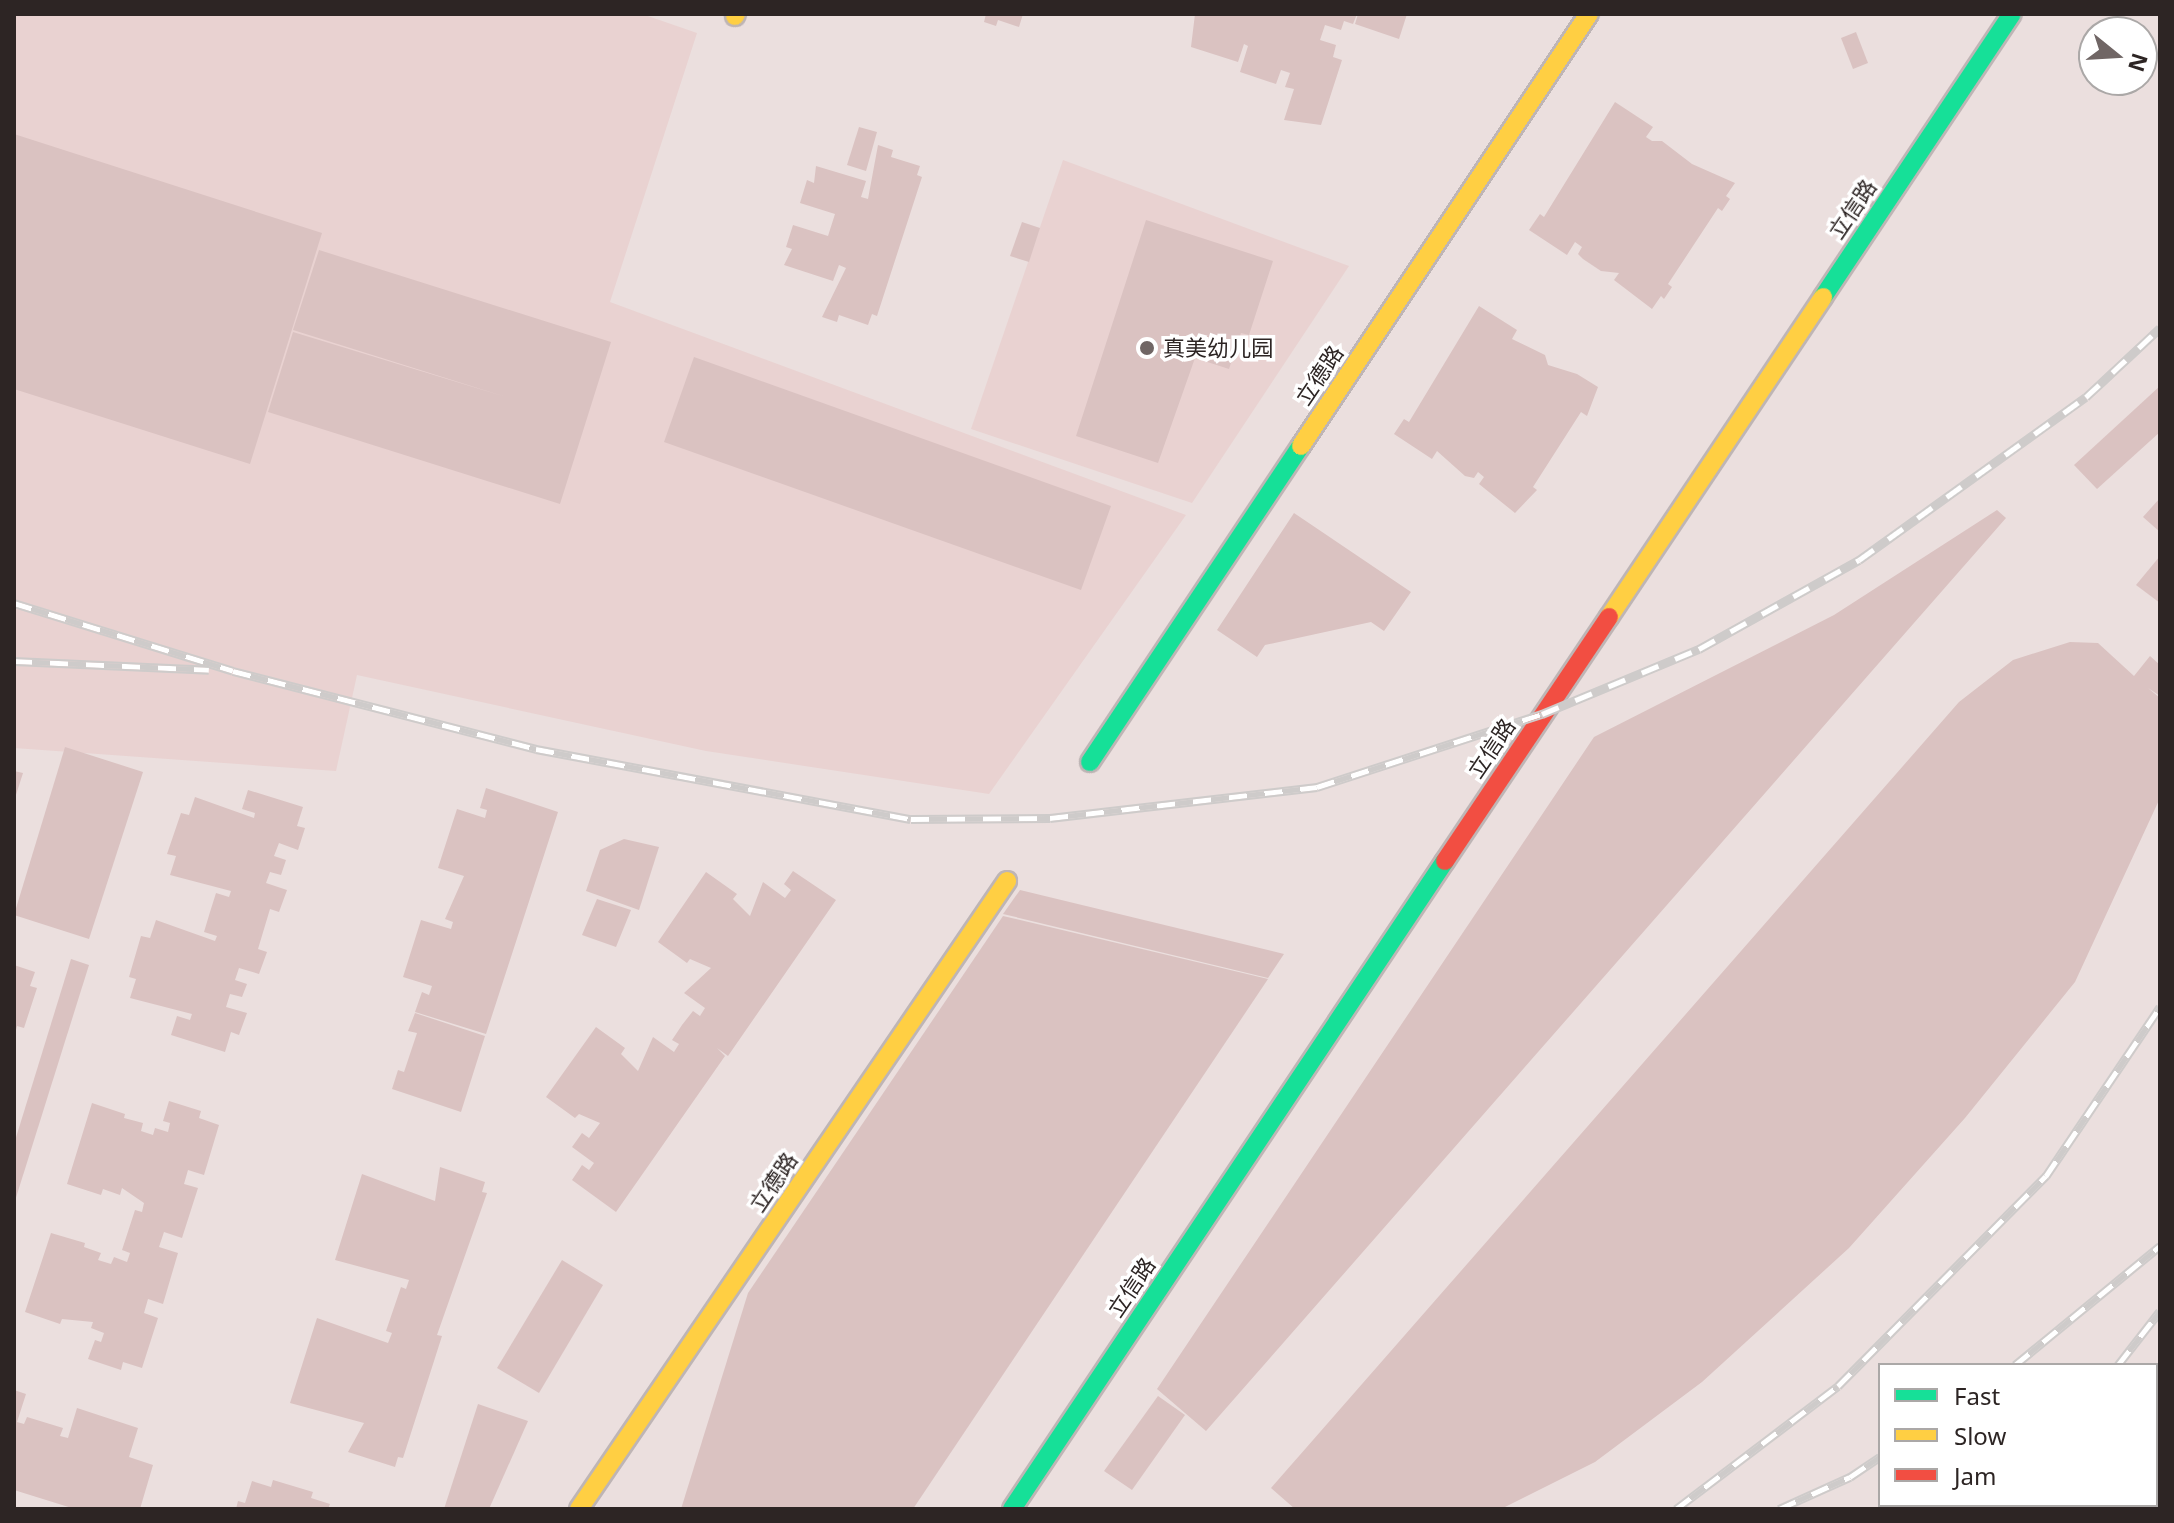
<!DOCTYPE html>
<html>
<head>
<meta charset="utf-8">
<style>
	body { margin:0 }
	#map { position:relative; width:2174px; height:1523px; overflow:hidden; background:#ebdfde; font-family:"Noto Sans","Noto Sans SC",sans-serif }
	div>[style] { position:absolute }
	.built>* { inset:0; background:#e9d2d1 }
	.building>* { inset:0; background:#dac2c1 }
	.roads { filter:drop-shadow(2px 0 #beb5b5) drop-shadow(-2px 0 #beb5b5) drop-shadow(0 2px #beb5b5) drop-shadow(0 -2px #beb5b5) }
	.fast>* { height:18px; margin:-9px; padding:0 9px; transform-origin:9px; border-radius:9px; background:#16e098 }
	.slow>* { height:18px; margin:-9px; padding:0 9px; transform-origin:9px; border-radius:9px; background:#ffcf43 }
	.jam>* { height:18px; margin:-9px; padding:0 9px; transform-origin:9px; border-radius:9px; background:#f24e42 }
	.rail>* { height:9px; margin-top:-4.5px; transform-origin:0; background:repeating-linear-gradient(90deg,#fff 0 18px,#cecbca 0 36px); box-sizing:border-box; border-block:2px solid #cecbca }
	.dots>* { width:22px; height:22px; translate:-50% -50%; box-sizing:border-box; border:4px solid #fff; border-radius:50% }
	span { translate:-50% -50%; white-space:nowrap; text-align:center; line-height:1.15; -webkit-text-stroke:7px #fff; paint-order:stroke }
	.street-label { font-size:22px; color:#2d2524 }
	.poi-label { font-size:22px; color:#2d2524 }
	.left { translate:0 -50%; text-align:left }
	.frame { position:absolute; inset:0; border:16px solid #2d2524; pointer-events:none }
	.legend { position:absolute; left:1878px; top:1363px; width:280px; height:144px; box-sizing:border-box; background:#fff; border:2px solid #aba8a7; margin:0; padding:10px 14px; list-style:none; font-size:24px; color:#2d2524 }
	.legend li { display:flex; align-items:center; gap:16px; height:40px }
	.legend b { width:40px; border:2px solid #aba8a7 }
	.north { position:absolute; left:2078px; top:16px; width:80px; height:80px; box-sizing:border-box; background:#fff; border:2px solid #aba8a7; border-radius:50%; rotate:108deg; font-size:22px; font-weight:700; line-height:32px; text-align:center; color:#2d2524 }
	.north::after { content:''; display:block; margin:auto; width:28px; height:36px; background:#706665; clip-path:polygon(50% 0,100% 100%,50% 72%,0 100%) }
</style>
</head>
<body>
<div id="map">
	<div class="built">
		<div style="clip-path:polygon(14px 14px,642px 14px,697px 33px,610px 302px,1186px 515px,989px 794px,706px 751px,357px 675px,336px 771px,14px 748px)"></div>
		<div style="clip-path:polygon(1063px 160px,1349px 266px,1192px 503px,971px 429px)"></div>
	</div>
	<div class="building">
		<div style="clip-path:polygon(986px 14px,1023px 14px,1019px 27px,998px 20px,996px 26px,984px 22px)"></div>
		<div style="clip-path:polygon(1195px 14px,1357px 14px,1353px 24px,1344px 21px,1341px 30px,1325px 25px,1320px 40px,1336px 45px,1333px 57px,1342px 60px,1321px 125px,1284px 120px,1294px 89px,1285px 87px,1290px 73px,1281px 70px,1276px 84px,1240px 72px,1248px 46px,1244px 44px,1238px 62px,1191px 47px)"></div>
		<div style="clip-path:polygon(1358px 14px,1407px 14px,1399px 39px,1355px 24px)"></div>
		<div style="clip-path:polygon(1856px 32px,1868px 63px,1853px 69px,1841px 38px)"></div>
		<div style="clip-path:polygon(1615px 102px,1653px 127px,1646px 137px,1652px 141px,1662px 141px,1692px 164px,1735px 183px,1726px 196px,1730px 199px,1722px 211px,1718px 208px,1668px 284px,1672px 287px,1664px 299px,1661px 296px,1652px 309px,1614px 280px,1619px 273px,1601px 271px,1583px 259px,1578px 254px,1582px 247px,1575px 242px,1567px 255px,1529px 230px,1540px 214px,1544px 217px)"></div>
		<div style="clip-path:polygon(859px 127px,877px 132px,866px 171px,847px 165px)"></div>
		<div style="clip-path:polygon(14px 134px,322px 233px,250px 464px,14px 389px)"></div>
		<div style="clip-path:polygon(878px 145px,893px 150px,891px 157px,920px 166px,917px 175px,922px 177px,877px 316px,872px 314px,868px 325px,839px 315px,837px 322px,822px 317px,846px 268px,839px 265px,833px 281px,784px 265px,792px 249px,786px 247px,793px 225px,828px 236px,835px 214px,800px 203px,807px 180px,814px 183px,816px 166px,866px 181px,861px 197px,868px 199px)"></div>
		<div style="clip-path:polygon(1146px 220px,1273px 261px,1249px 335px,1241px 333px,1229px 369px,1195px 358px,1158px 463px,1076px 436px)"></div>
		<div style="clip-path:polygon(1022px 222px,1040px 228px,1029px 262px,1010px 256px)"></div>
		<div style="clip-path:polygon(319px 250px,611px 342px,560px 504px,268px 412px,293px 332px,506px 397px,293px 330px)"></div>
		<div style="clip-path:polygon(1479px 306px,1517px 330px,1512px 339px,1545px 355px,1548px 365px,1577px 374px,1598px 387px,1587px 416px,1581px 412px,1533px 487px,1537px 490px,1515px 513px,1479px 484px,1484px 477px,1478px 472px,1474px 478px,1465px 476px,1437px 451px,1432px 459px,1394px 434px,1404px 419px,1409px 422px)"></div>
		<div style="clip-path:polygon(694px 357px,1111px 506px,1081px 590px,664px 442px)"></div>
		<div style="clip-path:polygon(2160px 386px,2160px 432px,2097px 489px,2074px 465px)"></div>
		<div style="clip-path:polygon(2160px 498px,2160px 532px,2143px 517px)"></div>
		<div style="clip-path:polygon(1997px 510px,2006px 518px,1206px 1431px,1157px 1389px,1594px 737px,1834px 615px)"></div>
		<div style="clip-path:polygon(1294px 513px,1411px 592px,1384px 631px,1371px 622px,1265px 645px,1257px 657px,1217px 630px)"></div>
		<div style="clip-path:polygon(2160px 556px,2160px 603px,2136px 585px)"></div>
		<div style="clip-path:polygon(2070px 642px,2098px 643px,2134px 676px,2150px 656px,2160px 665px,2160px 696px,2148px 688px,2160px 698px,2160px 798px,2075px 982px,1965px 1118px,1849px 1248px,1702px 1382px,1595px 1462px,1501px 1509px,1295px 1509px,1271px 1488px,1959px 702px,2013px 660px)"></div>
		<div style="clip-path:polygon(65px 747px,143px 772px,89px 939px,14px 915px)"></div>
		<div style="clip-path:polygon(14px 771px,23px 773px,15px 798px,14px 798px)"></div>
		<div style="clip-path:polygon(486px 788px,558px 812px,486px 1034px,415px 1012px,422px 992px,429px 995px,432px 986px,403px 977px,421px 920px,451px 929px,453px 922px,445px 919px,464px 876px,438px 868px,457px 809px,485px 818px,487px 810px,480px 808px)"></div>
		<div style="clip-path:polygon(248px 790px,303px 807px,297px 826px,305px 828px,298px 850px,279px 843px,274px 856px,286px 860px,281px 875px,270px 872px,266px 883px,287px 890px,279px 912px,270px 909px,258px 949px,267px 952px,259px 974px,239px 968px,235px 980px,247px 984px,242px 997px,230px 994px,226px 1007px,247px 1013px,239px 1035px,231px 1032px,225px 1052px,171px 1035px,177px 1016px,190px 1020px,192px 1014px,130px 998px,136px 979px,129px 977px,141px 936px,150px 938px,156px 920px,215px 941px,217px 936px,204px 932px,210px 912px,216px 893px,229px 897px,231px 891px,170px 875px,176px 856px,167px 854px,181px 813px,189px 815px,195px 797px,254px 818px,255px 813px,242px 809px)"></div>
		<div style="clip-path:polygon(624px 839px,659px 847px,639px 910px,586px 891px,600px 850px)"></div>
		<div style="clip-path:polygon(793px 871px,836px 900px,728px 1056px,717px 1048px,725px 1056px,616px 1212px,572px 1180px,582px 1165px,589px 1170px,594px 1163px,572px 1147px,582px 1133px,589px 1138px,600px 1123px,579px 1114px,575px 1118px,546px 1097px,596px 1027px,625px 1048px,621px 1054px,638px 1071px,653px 1037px,674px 1052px,679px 1044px,672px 1040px,682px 1025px,693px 1011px,700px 1016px,705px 1008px,684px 993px,711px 968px,690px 959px,687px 963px,658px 942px,706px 872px,737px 894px,733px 899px,750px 916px,763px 882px,785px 898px,791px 890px,784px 884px)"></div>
		<div style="clip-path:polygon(1020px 890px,1284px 954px,1268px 978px,1003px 914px)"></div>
		<div style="clip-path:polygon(597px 899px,631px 910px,616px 947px,582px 935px)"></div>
		<div style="clip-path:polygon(1003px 916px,1268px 979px,913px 1509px,681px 1509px,748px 1293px)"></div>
		<div style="clip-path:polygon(71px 959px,89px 965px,14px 1204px,14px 1144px)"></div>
		<div style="clip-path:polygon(14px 965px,35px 972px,30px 986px,37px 988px,24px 1028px,17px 1026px,15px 1034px)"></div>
		<div style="clip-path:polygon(415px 1013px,485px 1036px,461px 1112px,392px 1089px,398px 1070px,404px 1072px,417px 1033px,408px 1031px)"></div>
		<div style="clip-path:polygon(169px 1101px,201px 1111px,199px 1118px,219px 1125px,204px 1175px,188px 1170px,184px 1184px,198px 1188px,182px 1238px,164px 1232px,159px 1247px,178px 1253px,163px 1304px,148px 1299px,144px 1313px,158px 1318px,142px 1368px,123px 1362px,121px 1370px,88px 1359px,95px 1340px,101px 1342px,104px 1333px,91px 1328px,93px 1322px,62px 1319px,60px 1324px,25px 1312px,51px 1233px,85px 1243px,84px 1247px,101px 1253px,98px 1260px,111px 1264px,114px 1257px,127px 1262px,130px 1253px,122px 1250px,135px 1210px,142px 1212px,144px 1203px,122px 1188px,120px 1195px,103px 1189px,101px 1195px,67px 1184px,92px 1103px,125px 1114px,124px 1118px,143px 1123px,141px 1131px,153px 1135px,155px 1128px,168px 1132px,170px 1123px,163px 1121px)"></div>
		<div style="clip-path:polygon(440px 1167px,485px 1182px,482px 1192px,487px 1193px,437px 1335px,442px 1336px,403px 1458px,398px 1457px,395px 1467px,348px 1452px,364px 1423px,290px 1403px,317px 1318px,388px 1343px,392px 1333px,386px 1331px,401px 1287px,406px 1289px,409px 1280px,335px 1260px,362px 1174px,435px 1201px)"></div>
		<div style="clip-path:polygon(562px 1260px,603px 1285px,539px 1393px,497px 1368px)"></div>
		<div style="clip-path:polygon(14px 1390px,26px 1394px,17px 1422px,24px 1424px,27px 1417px,63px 1428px,60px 1436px,68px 1438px,77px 1408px,138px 1428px,129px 1457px,153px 1465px,140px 1509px,75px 1509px,14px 1490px)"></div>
		<div style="clip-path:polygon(1158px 1396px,1185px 1415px,1132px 1490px,1104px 1471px)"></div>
		<div style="clip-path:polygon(478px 1404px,528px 1421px,489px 1509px,444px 1509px)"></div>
		<div style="clip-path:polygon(273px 1480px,313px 1492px,311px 1498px,330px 1504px,328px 1509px,236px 1509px,238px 1501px,245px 1503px,252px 1481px,271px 1487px)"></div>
	</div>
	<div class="roads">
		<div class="fast">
			<div style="left:1823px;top:297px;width:340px;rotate:-56.3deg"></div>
			<div style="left:1090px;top:762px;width:380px;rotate:-56.3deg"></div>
			<div style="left:1012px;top:1509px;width:779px;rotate:-56.25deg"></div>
		</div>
		<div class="slow">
			<div style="left:735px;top:16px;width:2px;rotate:-63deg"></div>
			<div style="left:1301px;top:446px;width:519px;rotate:-56.31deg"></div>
			<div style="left:1609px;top:617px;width:385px;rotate:-56.2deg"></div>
			<div style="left:579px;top:1509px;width:760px;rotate:-55.72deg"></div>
		</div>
		<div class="jam">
			<div style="left:1445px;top:861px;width:294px;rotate:-56.1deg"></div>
		</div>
	</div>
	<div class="rail">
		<div style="left:14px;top:603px;width:229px;rotate:17.2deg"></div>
		<div style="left:233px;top:671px;width:313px;rotate:14.4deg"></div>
		<div style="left:536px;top:749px;width:381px;rotate:10.6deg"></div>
		<div style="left:911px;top:819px;width:139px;rotate:-0.4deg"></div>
		<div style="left:1050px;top:818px;width:269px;rotate:-6.6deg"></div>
		<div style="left:1317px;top:787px;width:237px;rotate:-18deg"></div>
		<div style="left:1542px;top:714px;width:170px;rotate:-22.5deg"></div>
		<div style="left:1699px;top:649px;width:183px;rotate:-29.1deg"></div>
		<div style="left:1859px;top:560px;width:279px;rotate:-35.7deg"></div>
		<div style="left:2086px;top:397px;width:101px;rotate:-43deg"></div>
		<div style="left:14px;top:661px;width:195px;rotate:2.6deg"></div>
		<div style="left:2015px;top:1365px;width:188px;rotate:-39.4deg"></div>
		<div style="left:2118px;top:1365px;width:68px;rotate:-52.1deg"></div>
		<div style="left:2156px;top:1444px;width:6px;rotate:-51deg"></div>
		<div style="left:2156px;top:1498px;width:6px;rotate:-51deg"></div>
		<div style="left:1676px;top:1509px;width:203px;rotate:-37.2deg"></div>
		<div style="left:1838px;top:1386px;width:296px;rotate:-45.3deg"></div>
		<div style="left:2046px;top:1176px;width:204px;rotate:-56deg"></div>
		<div style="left:1779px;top:1509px;width:78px;rotate:-24.3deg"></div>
		<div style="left:1850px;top:1477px;width:36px;rotate:-34deg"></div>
		<div style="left:2008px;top:1509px;width:5px;rotate:-53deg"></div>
		<div style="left:2103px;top:1509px;width:5px;rotate:-53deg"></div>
	</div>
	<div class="dots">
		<div style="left:1147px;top:348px;background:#706665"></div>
	</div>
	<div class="street-label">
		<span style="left:1852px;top:209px;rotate:-56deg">立信路</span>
		<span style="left:1319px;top:375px;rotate:-56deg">立德路</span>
		<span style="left:1491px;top:748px;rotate:-56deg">立信路</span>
		<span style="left:773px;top:1182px;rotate:-56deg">立德路</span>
		<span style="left:1131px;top:1287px;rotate:-56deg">立信路</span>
	</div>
	<div class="poi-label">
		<span class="left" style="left:1163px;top:348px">真美幼儿园</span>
	</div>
	<div class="frame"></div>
	<ul class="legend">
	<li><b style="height:10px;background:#16e098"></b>Fast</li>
	<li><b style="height:10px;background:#ffcf43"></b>Slow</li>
	<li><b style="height:10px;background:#f24e42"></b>Jam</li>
	</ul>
	<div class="north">N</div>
</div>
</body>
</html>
